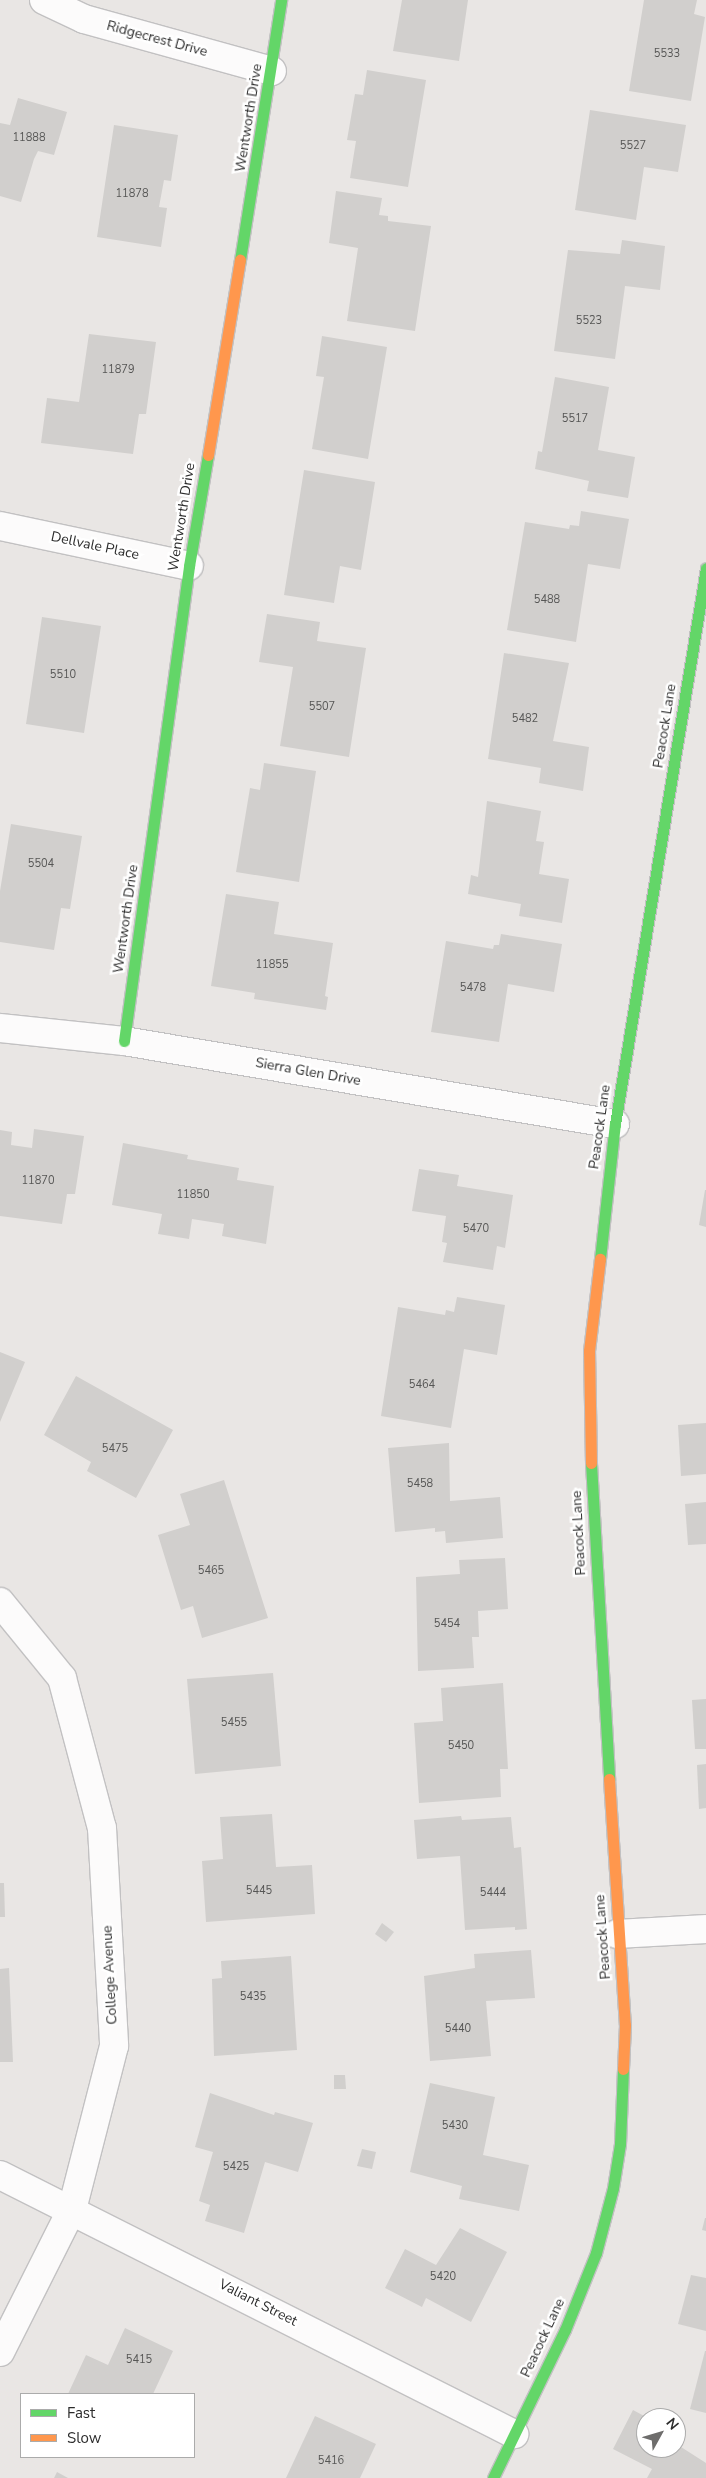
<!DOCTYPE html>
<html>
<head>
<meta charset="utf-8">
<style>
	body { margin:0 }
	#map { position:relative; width:706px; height:2478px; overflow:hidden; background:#e9e6e4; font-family:"Nunito Sans",sans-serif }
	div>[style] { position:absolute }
	.building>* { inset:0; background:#d1cfcd }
	.roads { filter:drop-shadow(1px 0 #c2c1c2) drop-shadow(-1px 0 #c2c1c2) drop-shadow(0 1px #c2c1c2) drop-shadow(0 -1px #c2c1c2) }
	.street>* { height:28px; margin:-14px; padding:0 14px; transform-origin:14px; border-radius:14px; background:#fcfbfb }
	.fast>* { height:11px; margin:-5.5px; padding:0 5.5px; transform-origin:5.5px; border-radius:5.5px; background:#63d668 }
	.slow>* { height:11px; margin:-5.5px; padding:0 5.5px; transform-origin:5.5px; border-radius:5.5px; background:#ff974d }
	span { translate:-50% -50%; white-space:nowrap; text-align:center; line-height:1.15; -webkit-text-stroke:5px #fff; paint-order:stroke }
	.number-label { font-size:11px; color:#565655 }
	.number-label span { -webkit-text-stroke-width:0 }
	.street-label { font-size:14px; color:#2c2c2c }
	.legend { position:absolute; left:20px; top:2393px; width:175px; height:65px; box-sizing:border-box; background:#fff; border:1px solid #ababab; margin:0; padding:6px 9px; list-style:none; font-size:15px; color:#2c2c2c }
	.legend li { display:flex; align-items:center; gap:10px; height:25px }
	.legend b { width:25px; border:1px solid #ababab }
	.north { position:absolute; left:636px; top:2408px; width:50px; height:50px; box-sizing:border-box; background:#fff; border:1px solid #ababab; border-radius:50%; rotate:51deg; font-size:14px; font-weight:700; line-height:20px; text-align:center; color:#2c2c2c }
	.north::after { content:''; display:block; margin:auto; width:18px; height:22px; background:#6e6d6c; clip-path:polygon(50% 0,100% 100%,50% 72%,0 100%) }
</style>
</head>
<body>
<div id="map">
	<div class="building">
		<div style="clip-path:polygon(402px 0,468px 0,459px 61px,393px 51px)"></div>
		<div style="clip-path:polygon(644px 0,697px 0,694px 14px,705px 17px,691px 101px,629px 91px)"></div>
		<div style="clip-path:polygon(367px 70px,426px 80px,408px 187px,350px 178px,356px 141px,347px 140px,355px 94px,363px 95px)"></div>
		<div style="clip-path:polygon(18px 98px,67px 112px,54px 155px,38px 151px,34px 159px,21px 202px,0 196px,0 123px,10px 125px)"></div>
		<div style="clip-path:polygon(590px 110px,686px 125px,678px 172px,644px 167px,636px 220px,575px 210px)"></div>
		<div style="clip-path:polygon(114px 125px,178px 135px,171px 181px,164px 180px,159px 207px,167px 208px,161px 247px,97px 237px)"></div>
		<div style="clip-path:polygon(336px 191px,382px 198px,379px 215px,388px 216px,388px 221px,431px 226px,415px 331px,347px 321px,358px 248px,329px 243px)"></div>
		<div style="clip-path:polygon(622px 240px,665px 246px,660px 290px,625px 286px,615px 359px,554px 351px,568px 250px,620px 254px)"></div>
		<div style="clip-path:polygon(89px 334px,156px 342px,146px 414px,139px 414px,133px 454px,41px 443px,47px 398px,79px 402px)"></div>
		<div style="clip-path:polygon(322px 336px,387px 347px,368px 459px,312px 449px,324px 377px,316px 376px)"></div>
		<div style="clip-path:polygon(555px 377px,609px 387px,598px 450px,635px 457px,628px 498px,587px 491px,589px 481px,535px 469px,538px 451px,542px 452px)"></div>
		<div style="clip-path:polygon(304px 470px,375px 482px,361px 570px,340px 566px,334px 603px,284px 595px)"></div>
		<div style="clip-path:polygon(581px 511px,629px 519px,620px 569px,588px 564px,576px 642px,507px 630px,525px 522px,569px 529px,570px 525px,579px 526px)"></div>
		<div style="clip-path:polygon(267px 614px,320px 622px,317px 641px,366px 648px,349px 757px,280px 746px,293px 667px,259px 662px)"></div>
		<div style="clip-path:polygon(42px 617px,101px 626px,84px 733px,26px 724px)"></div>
		<div style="clip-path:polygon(504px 653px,569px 663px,553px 741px,589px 747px,583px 791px,539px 783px,541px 768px,488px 759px)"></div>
		<div style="clip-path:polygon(264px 763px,316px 771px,299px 882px,236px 872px,250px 788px,260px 790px)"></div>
		<div style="clip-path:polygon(487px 801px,541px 811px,536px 841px,544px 842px,539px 874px,569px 879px,562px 923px,519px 916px,521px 904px,468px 894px,471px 875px,478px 877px)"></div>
		<div style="clip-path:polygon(11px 824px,82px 836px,70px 909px,61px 908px,54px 950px,0 942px,0 891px)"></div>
		<div style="clip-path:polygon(226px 894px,279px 902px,274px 934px,333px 943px,325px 996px,328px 997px,326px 1010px,254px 999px,255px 993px,211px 986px)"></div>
		<div style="clip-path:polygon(501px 934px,562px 944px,554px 992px,508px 984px,499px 1042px,431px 1032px,446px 941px,493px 949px,494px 945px,499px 945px)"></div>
		<div style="clip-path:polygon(34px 1129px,84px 1136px,75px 1194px,67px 1194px,62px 1224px,0 1216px,0 1130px,12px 1132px,11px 1145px,32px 1148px)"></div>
		<div style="clip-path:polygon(123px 1143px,188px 1155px,187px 1159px,239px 1168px,237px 1180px,274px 1186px,266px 1244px,222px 1236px,224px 1224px,192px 1219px,189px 1239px,158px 1234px,162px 1214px,112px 1205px)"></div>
		<div style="clip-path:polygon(419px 1169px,459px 1175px,457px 1186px,513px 1195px,505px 1248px,497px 1246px,493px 1270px,443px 1262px,447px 1243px,442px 1242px,446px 1216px,412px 1211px)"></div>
		<div style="clip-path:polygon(705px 1190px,706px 1190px,706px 1227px,699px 1225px)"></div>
		<div style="clip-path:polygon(457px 1297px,505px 1305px,497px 1355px,464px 1349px,451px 1428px,381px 1416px,398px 1307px,445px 1315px,446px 1310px,454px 1312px)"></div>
		<div style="clip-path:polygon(0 1352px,25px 1362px,0 1422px)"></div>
		<div style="clip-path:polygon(76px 1376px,173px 1430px,136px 1498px,87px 1471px,91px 1462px,44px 1435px)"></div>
		<div style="clip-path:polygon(706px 1423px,706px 1474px,681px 1476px,678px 1425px)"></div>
		<div style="clip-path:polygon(449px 1443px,450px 1501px,500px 1497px,503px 1538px,446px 1543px,445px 1531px,435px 1532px,435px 1528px,395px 1532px,388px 1448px)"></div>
		<div style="clip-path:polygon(224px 1480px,268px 1618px,202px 1638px,193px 1606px,181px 1610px,158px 1535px,190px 1525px,180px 1494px)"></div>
		<div style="clip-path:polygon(706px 1502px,706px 1544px,688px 1545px,685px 1504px)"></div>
		<div style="clip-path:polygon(505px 1558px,508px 1609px,478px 1611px,479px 1637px,472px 1637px,474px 1668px,418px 1671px,416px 1577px,460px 1574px,459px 1560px)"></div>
		<div style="clip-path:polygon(273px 1673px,281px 1766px,195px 1774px,187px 1679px)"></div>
		<div style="clip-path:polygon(503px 1683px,508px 1769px,500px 1769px,501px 1797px,419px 1803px,414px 1723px,443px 1721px,441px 1688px)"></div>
		<div style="clip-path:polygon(706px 1699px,706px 1749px,695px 1749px,692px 1700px)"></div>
		<div style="clip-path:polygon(706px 1764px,706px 1808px,699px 1809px,697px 1765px)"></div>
		<div style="clip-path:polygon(272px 1814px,276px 1867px,312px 1865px,315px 1914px,206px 1922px,202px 1861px,223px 1859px,220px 1817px)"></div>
		<div style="clip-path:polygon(461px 1816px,462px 1820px,511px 1817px,514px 1848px,521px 1847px,527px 1929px,515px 1930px,515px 1927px,465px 1930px,460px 1856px,417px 1859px,414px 1820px)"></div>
		<div style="clip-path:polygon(0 1883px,4px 1883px,5px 1917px,0 1917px)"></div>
		<div style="clip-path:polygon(382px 1923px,394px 1932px,386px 1942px,375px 1934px)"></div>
		<div style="clip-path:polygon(531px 1950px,535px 1998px,486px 2001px,491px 2056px,430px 2061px,424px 1976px,475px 1968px,474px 1954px)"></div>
		<div style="clip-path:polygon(291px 1956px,297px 2050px,214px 2056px,212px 1979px,222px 1978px,221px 1961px)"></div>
		<div style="clip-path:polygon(9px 1968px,13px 2062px,0 2062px,0 1969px)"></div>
		<div style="clip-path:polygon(334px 2075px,345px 2075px,346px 2089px,334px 2089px)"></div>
		<div style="clip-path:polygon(430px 2083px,495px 2097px,483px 2155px,529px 2165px,519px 2211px,459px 2199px,462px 2186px,410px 2172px)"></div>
		<div style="clip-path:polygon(210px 2093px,274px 2115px,275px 2112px,313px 2123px,298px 2172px,265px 2162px,244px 2233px,205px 2221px,210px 2205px,199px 2201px,213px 2152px,195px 2147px)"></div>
		<div style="clip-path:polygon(362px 2149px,376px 2152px,372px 2169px,357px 2166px)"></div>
		<div style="clip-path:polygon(705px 2218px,706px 2218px,706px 2231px,702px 2230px)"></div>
		<div style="clip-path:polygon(460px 2228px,507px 2252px,471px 2322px,426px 2298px,422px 2307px,385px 2288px,405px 2249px,436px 2265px)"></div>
		<div style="clip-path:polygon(691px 2275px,706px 2278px,706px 2331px,678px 2324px)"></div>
		<div style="clip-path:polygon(125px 2328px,173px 2351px,153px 2394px,68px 2394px,86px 2355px,108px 2365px)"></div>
		<div style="clip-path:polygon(705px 2351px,706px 2351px,706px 2413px,690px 2409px)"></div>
		<div style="clip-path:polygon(633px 2410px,646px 2417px,646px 2448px,676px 2448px,676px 2433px,685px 2438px,681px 2447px,706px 2463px,706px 2478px,647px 2478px,652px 2469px,613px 2449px)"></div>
		<div style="clip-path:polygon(315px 2416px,376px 2444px,360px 2478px,286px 2478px)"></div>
		<div style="clip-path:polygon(57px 2472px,68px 2478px,54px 2478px)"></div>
	</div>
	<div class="roads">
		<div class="street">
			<div style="left:44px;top:0;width:44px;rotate:25.4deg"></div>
			<div style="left:84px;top:19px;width:195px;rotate:15.5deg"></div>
			<div style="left:0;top:526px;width:193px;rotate:11.9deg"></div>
			<div style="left:0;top:1028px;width:125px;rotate:6deg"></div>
			<div style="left:124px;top:1041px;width:498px;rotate:9.6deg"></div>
			<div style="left:0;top:1602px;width:98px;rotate:50.8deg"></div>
			<div style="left:62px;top:1678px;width:155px;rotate:75.1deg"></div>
			<div style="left:102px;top:1828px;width:218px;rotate:86.8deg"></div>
			<div style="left:114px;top:2046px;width:168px;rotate:104.4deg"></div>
			<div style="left:72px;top:2209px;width:160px;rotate:116.7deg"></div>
			<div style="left:617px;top:1934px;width:89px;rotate:-3.2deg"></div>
			<div style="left:0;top:2175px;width:576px;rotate:26.74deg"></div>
		</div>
		<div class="fast">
			<div style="left:240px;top:260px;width:263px;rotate:-81deg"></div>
			<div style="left:124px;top:1041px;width:479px;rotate:-82.2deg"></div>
			<div style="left:189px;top:566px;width:113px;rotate:-80.3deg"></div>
			<div style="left:600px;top:1259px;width:136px;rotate:-83.7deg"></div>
			<div style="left:615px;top:1124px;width:563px;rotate:-80.7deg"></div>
			<div style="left:591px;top:1463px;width:317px;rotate:86.7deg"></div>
			<div style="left:493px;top:2478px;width:165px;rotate:-64.1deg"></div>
			<div style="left:565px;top:2330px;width:83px;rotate:-68.1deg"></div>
			<div style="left:596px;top:2253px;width:67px;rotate:-75.3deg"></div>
			<div style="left:613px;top:2188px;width:45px;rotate:-81deg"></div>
			<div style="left:620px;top:2144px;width:75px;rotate:-87.7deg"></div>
		</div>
		<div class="slow">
			<div style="left:208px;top:455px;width:198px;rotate:-80.7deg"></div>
			<div style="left:591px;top:1463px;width:112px;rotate:-91deg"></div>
			<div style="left:589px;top:1351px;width:93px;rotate:-83.2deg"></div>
			<div style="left:609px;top:1779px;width:247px;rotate:86.3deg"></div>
			<div style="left:625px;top:2025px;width:44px;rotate:92.6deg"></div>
		</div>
	</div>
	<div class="number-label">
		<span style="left:667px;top:54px">5533</span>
		<span style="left:29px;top:138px">11888</span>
		<span style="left:633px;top:146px">5527</span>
		<span style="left:132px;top:194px">11878</span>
		<span style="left:589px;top:321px">5523</span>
		<span style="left:118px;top:370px">11879</span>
		<span style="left:575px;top:419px">5517</span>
		<span style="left:547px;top:600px">5488</span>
		<span style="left:63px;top:675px">5510</span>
		<span style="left:322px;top:707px">5507</span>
		<span style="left:525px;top:719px">5482</span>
		<span style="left:41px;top:864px">5504</span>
		<span style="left:272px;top:965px">11855</span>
		<span style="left:473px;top:988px">5478</span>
		<span style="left:38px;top:1181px">11870</span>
		<span style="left:193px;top:1195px">11850</span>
		<span style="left:476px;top:1229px">5470</span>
		<span style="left:422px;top:1385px">5464</span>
		<span style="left:115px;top:1449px">5475</span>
		<span style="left:420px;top:1484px">5458</span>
		<span style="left:211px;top:1571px">5465</span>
		<span style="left:447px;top:1624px">5454</span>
		<span style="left:234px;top:1723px">5455</span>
		<span style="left:461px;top:1746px">5450</span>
		<span style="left:259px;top:1891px">5445</span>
		<span style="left:493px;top:1893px">5444</span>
		<span style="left:253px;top:1997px">5435</span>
		<span style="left:458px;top:2029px">5440</span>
		<span style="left:455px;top:2126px">5430</span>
		<span style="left:236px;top:2167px">5425</span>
		<span style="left:443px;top:2277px">5420</span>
		<span style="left:139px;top:2360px">5415</span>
		<span style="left:331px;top:2461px">5416</span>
	</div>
	<div class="street-label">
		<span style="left:157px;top:39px;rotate:15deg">Ridgecrest Drive</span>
		<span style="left:249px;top:118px;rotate:-81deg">Wentworth Drive</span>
		<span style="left:182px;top:517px;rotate:-81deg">Wentworth Drive</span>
		<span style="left:95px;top:546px;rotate:12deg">Dellvale Place</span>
		<span style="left:665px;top:726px;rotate:-81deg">Peacock Lane</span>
		<span style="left:126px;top:919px;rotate:-82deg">Wentworth Drive</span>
		<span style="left:308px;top:1072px;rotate:10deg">Sierra Glen Drive</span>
		<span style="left:600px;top:1127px;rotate:-82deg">Peacock Lane</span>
		<span style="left:579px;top:1533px;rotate:-93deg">Peacock Lane</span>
		<span style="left:603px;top:1937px;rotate:-94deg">Peacock Lane</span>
		<span style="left:110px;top:1975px;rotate:-93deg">College Avenue</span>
		<span style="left:258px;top:2303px;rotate:27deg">Valiant Street</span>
		<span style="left:543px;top:2338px;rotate:-65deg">Peacock Lane</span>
	</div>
	<ul class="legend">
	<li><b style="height:6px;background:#63d668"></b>Fast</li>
	<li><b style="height:6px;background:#ff974d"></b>Slow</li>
	</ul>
	<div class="north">N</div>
</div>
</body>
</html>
